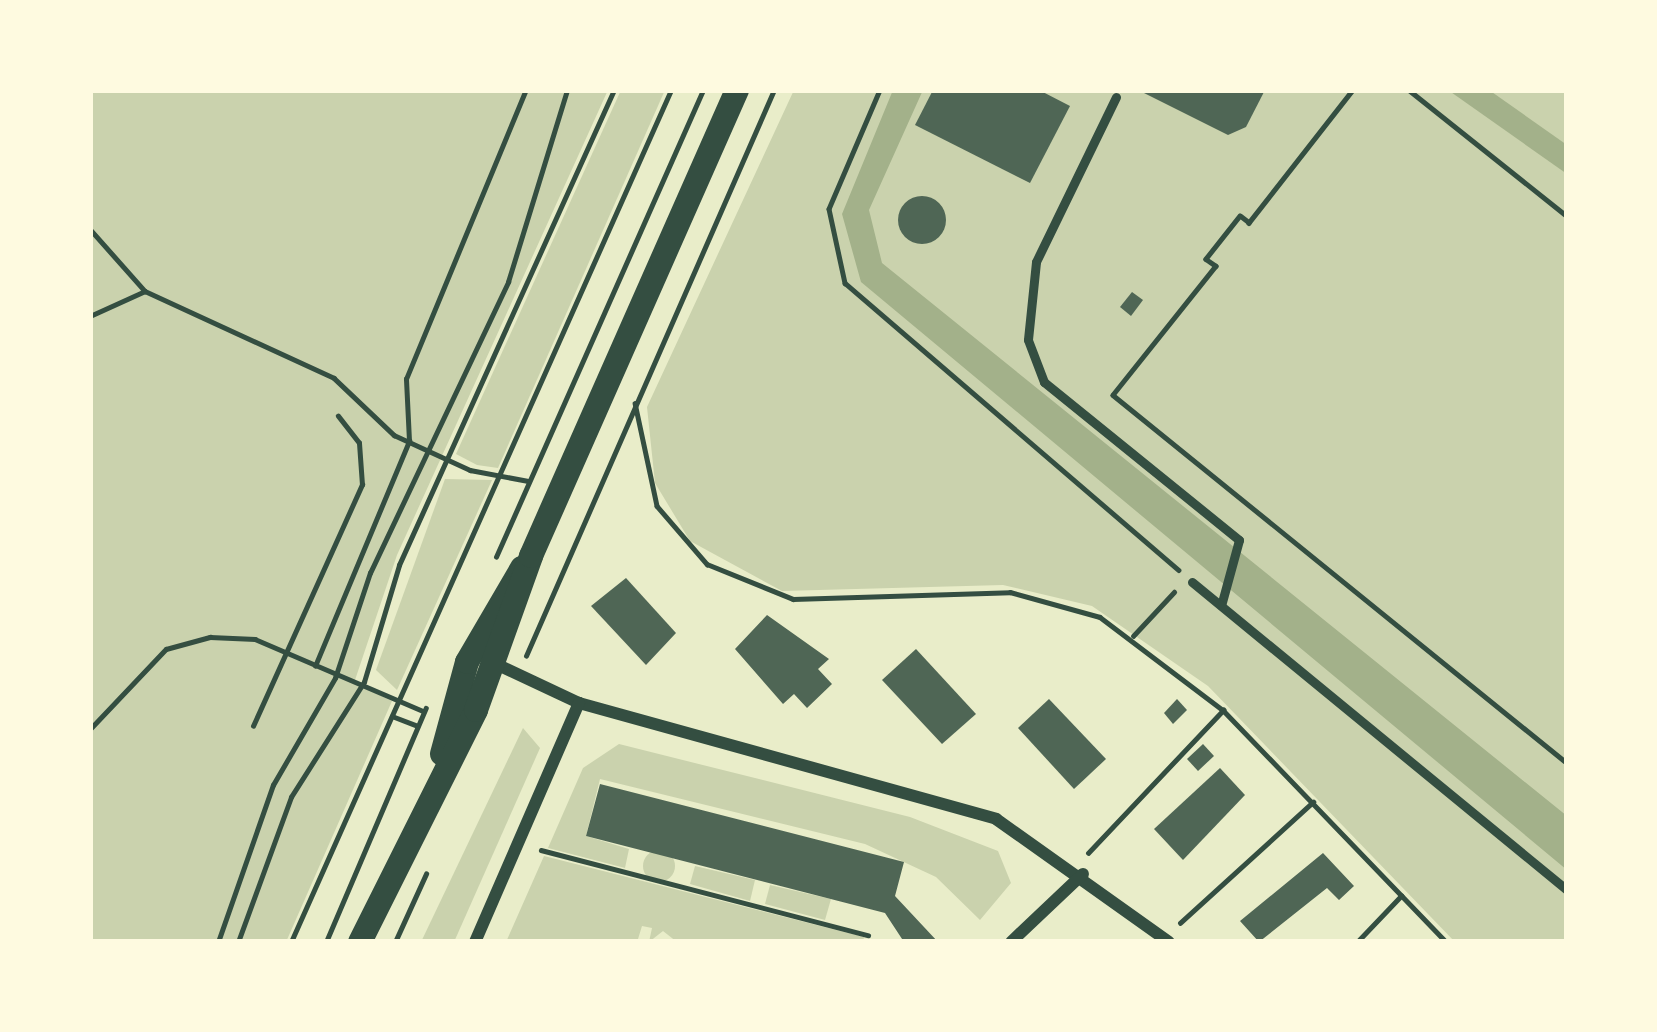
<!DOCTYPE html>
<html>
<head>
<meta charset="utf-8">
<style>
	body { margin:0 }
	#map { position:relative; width:1657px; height:1032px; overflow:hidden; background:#e9edc9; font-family:"Titillium Web",sans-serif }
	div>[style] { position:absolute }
	.green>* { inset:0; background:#cad2ad }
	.round { border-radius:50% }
	.water>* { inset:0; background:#a3b18a }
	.building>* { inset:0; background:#4f6655 }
	.path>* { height:4.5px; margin:-2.25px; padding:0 2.25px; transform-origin:2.25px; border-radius:2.25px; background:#344e41 }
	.service>* { height:9px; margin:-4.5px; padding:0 4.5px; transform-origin:4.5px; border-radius:4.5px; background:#344e41 }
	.minor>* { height:12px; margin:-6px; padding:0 6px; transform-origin:6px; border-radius:6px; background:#344e41 }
	.secondary>* { height:24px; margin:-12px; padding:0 12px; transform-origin:12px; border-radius:12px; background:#344e41 }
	span { translate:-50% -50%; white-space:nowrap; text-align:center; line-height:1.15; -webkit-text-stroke:12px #fefae0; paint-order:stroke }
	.frame { position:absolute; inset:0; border:93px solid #fefae0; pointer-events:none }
</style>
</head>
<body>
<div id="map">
	<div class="green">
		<div style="clip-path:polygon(90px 90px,608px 90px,397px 555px,354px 683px,392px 701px,286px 942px,90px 942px)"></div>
		<div style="clip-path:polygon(621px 90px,665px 90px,498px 468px,477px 465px,456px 454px)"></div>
		<div style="clip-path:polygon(794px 90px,1567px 90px,1567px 942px,1455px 942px,1208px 686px,1092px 606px,1003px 585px,782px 591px,690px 541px,655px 483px,647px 407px)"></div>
		<div style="clip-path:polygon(445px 479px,492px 480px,397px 690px,376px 670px)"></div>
		<div style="clip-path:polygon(523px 728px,540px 748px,454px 942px,421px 942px)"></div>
		<div style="clip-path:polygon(619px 744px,910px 817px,998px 851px,1011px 883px,980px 920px,936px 877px,865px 844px,600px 779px,586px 836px,629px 849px,625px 868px,548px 848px,583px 768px)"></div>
		<div class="round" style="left:643px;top:850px;width:32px;height:32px"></div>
		<div style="clip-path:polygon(544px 856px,864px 937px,863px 942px,677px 942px,663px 931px,649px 942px,652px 928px,642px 926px,638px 939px,648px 942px,506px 942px)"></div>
		<div style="clip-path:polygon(695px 866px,755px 880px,750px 901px,690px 884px)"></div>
		<div style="clip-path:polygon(770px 885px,831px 899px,825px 920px,765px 904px)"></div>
	</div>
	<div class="water">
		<div style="clip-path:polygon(893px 90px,923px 90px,869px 210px,882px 263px,1567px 816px,1567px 870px,861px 282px,842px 214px)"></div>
		<div style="clip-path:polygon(1448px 90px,1489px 90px,1567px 145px,1567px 174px)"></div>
	</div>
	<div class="building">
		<div style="clip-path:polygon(933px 90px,1039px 90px,1070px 106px,1030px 183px,915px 125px)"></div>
		<div style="clip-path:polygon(1138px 90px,1265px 90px,1246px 127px,1228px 135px)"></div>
		<div class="round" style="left:898px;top:196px;width:48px;height:48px"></div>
		<div style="clip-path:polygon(1132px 292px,1143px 300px,1131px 316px,1120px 307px)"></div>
		<div style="clip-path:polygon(626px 578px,676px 633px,646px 665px,591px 606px)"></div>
		<div style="clip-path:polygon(767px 615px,829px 659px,818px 669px,832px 684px,807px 708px,794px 694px,783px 704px,735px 649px)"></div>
		<div style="clip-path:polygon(916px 649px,976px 714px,942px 744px,882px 680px)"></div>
		<div style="clip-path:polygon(1049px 699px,1106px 759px,1074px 789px,1018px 728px)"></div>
		<div style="clip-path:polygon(1177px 699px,1187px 710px,1173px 724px,1164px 713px)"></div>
		<div style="clip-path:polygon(1203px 744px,1214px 756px,1198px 771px,1187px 759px)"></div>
		<div style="clip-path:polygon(1220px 768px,1245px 795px,1183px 860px,1154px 829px)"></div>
		<div style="clip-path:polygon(600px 784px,904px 862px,895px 896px,938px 942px,904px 942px,885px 913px,586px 836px)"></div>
		<div style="clip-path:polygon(1323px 853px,1354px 886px,1339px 900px,1327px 888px,1259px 942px,1240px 921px)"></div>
	</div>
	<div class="path">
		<div style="left:880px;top:90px;width:129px;rotate:113.2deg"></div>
		<div style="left:829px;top:209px;width:76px;rotate:77.8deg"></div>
		<div style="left:845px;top:283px;width:440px;rotate:40.7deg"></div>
		<div style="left:1353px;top:90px;width:169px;rotate:128deg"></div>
		<div style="left:1249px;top:223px;width:11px;rotate:-142deg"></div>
		<div style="left:1240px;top:216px;width:55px;rotate:128.3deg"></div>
		<div style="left:1206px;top:259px;width:12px;rotate:35deg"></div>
		<div style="left:1216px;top:266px;width:165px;rotate:128.6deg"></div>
		<div style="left:1113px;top:395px;width:584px;rotate:39.03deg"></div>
		<div style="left:1409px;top:90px;width:202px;rotate:38.6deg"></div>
		<div style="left:90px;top:229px;width:83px;rotate:48.4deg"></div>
		<div style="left:145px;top:291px;width:208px;rotate:24.7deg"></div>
		<div style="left:334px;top:378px;width:83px;rotate:43.5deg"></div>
		<div style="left:394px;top:435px;width:84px;rotate:24.7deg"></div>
		<div style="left:470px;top:470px;width:59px;rotate:10.7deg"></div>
		<div style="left:90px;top:316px;width:60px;rotate:-24.4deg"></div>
		<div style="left:635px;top:403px;width:105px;rotate:77.9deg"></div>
		<div style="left:657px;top:506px;width:77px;rotate:49.2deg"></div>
		<div style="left:707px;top:564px;width:93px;rotate:22.1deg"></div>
		<div style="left:793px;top:599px;width:217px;rotate:-1.8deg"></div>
		<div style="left:1010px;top:592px;width:93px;rotate:15.5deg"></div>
		<div style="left:1100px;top:617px;width:154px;rotate:37.1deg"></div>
		<div style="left:1223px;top:710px;width:322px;rotate:46.1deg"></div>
		<div style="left:496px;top:557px;width:511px;rotate:-66.09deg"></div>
		<div style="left:1133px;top:636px;width:60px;rotate:-47deg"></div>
		<div style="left:526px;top:656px;width:618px;rotate:-66.34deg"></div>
		<div style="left:315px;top:666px;width:244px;rotate:-67.3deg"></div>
		<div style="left:409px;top:441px;width:62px;rotate:-92.8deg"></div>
		<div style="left:406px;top:379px;width:313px;rotate:-67.5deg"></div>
		<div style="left:392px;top:716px;width:25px;rotate:21deg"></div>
		<div style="left:253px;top:726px;width:265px;rotate:-65.7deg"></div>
		<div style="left:362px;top:485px;width:42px;rotate:-94.1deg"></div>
		<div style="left:359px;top:443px;width:34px;rotate:-128deg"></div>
		<div style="left:90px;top:729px;width:110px;rotate:-46.5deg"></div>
		<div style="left:166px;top:649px;width:46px;rotate:-15.3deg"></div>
		<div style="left:210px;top:637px;width:45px;rotate:2.5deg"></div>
		<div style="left:255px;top:639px;width:183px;rotate:23.2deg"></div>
		<div style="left:541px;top:850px;width:338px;rotate:14.6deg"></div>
		<div style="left:1088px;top:853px;width:197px;rotate:-46.6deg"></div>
		<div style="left:1180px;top:923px;width:180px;rotate:-42.3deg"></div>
		<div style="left:218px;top:942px;width:166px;rotate:-70.7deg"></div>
		<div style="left:273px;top:785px;width:124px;rotate:-59.9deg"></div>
		<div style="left:335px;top:678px;width:111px;rotate:-71.6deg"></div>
		<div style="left:370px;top:573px;width:322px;rotate:-64.6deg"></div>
		<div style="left:508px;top:282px;width:201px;rotate:-72.9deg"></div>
		<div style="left:238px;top:942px;width:154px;rotate:-69.9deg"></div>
		<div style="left:291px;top:797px;width:136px;rotate:-57.6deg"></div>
		<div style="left:364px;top:682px;width:122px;rotate:-73.3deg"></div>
		<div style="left:399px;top:565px;width:521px;rotate:-65.65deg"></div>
		<div style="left:291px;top:942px;width:933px;rotate:-65.96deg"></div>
		<div style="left:326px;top:942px;width:254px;rotate:-66.9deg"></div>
		<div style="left:395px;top:942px;width:75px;rotate:-65.5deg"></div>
		<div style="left:1357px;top:942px;width:64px;rotate:-46.3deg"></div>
	</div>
	<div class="service">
		<div style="left:1116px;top:97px;width:183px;rotate:115.9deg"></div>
		<div style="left:1036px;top:262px;width:78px;rotate:95.9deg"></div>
		<div style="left:1028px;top:340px;width:45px;rotate:69.1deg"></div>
		<div style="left:1044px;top:382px;width:251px;rotate:39deg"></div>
		<div style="left:1239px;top:540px;width:68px;rotate:105.3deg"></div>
		<div style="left:1192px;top:582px;width:485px;rotate:39.4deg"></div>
	</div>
	<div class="minor">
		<div style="left:496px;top:664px;width:92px;rotate:25.2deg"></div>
		<div style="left:579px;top:703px;width:433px;rotate:15.5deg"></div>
		<div style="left:996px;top:819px;width:212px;rotate:35.4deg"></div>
		<div style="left:475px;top:942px;width:261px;rotate:-66.5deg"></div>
		<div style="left:1011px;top:942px;width:99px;rotate:-43.4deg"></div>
	</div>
	<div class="secondary">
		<div style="left:442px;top:754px;width:95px;rotate:-74.8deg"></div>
		<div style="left:467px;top:662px;width:109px;rotate:-59.7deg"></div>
		<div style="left:360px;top:942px;width:259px;rotate:-63.4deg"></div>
		<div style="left:476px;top:710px;width:164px;rotate:-70.3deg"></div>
		<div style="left:531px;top:556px;width:510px;rotate:-66.15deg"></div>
	</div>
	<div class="frame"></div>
</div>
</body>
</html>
